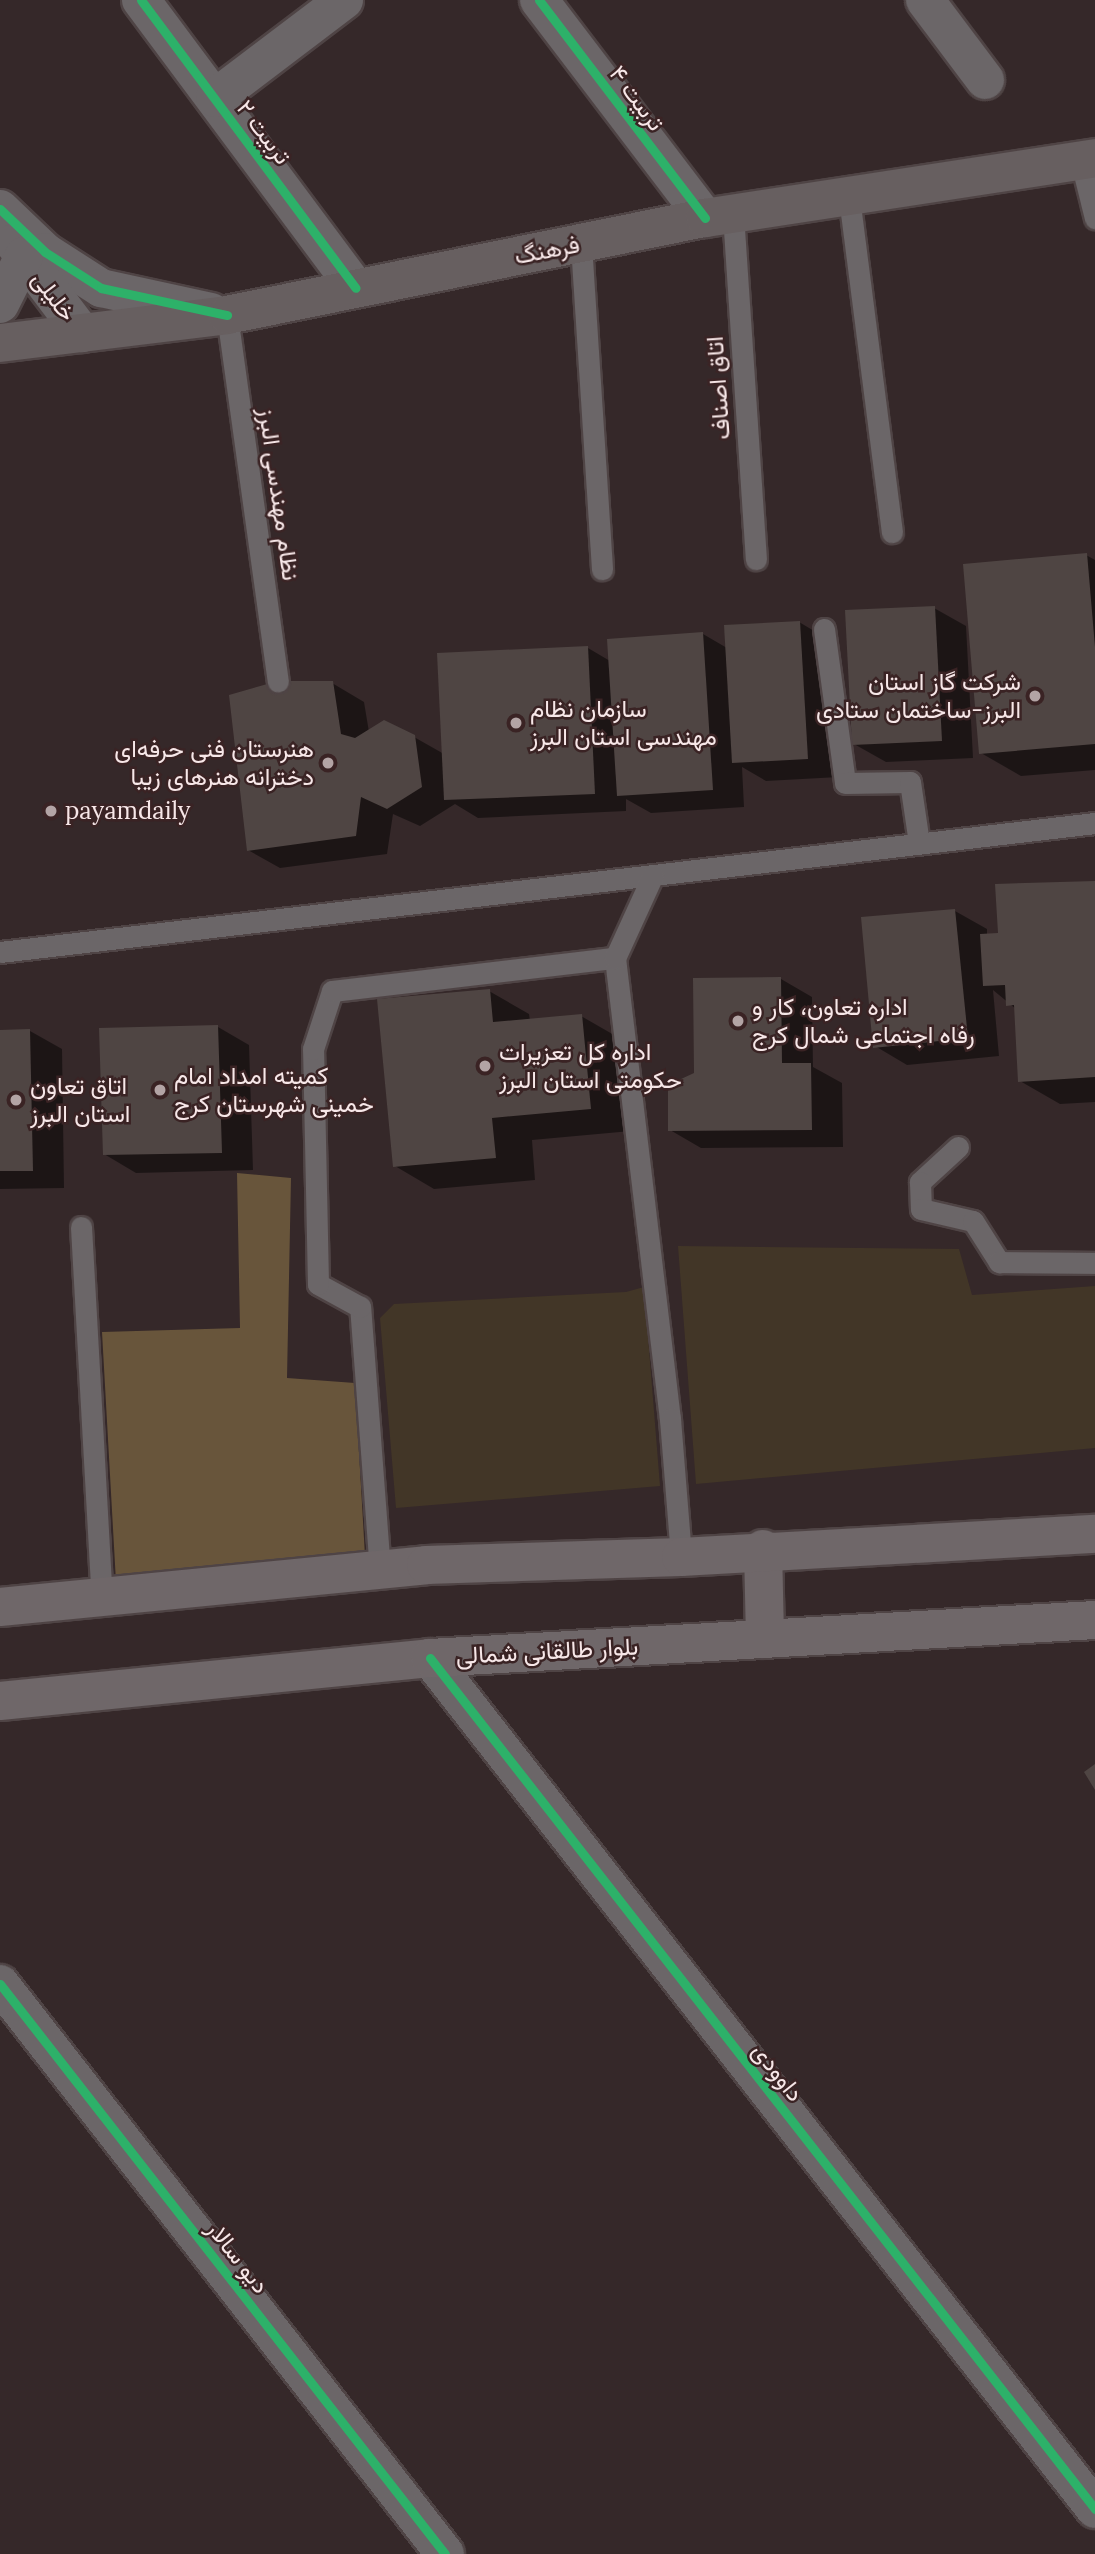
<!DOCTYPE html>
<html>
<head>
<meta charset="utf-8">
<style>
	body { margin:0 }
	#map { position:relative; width:1095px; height:2554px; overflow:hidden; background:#352829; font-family:Lora,Vazirmatn,serif }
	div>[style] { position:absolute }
	.green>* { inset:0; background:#423627 }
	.forest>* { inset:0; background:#68553b }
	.shadow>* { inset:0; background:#0007 }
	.building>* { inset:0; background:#4f4543 }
	.roads { filter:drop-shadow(2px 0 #4f4445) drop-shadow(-2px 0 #4f4445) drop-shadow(0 2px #4f4445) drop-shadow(0 -2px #4f4445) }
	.service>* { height:21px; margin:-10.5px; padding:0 10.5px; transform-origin:10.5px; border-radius:10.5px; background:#6b6668 }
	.minor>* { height:38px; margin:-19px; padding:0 19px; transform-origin:19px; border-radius:19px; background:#6b6668 }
	.tertiary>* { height:38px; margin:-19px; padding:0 19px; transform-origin:19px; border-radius:19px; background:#6b6668 }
	.secondary>* { height:38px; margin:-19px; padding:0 19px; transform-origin:19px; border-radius:19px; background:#675f60 }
	.primary>* { height:38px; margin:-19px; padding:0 19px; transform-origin:19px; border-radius:19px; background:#6f6769 }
	.cycleway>* { height:9px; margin:-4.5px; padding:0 4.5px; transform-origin:4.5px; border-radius:4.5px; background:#2db169 }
	.dots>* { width:19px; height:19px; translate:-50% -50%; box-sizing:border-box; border:4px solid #3a2324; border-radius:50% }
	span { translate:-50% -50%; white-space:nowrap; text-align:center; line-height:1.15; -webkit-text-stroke:5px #3a2324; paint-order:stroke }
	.street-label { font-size:24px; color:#f7e7e8 }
	.poi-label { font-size:24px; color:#f7e7e8 }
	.right { translate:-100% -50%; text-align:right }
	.left { translate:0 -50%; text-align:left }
</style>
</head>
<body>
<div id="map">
	<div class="green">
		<div style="clip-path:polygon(678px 1246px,959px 1249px,972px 1295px,1095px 1286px,1095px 1448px,696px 1484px)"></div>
		<div style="clip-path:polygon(644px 1287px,660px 1486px,396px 1508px,380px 1318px,394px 1304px,626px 1292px)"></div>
	</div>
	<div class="forest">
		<div style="clip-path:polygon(237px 1173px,291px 1178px,287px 1378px,355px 1383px,365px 1556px,116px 1582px,102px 1332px,240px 1328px)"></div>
	</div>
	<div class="shadow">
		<div style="clip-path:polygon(1086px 555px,1095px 560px,1095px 770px,1021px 776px,981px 753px)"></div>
		<div style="clip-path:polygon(934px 608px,966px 626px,973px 758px,886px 762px,854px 744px)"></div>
		<div style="clip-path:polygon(799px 622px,831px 641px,839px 777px,766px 781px,742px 767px,744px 807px,651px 813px,626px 799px,626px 811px,478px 818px,455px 804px,420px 826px,393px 814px,387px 854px,280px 868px,248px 850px,332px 683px,364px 702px,369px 732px,414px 737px,444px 754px,588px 648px,610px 661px,703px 634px,727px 648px)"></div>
		<div style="clip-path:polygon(1095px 883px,1095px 1102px,1060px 1104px,1020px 1081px,1016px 1009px,993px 990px,999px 1056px,907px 1065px,875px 1046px,955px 911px,987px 929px,987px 935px,1000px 935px)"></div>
		<div style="clip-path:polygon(781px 979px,812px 997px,813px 1067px,842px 1083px,843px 1147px,701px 1148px,670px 1130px,696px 1074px)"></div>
		<div style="clip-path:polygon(489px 991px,529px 1014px,530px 1021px,581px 1016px,621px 1039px,631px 1131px,532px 1140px,535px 1180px,434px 1189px,395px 1166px)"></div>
		<div style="clip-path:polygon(218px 1027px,249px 1045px,253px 1170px,136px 1173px,104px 1154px)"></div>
		<div style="clip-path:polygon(30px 1031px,62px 1049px,64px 1188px,0 1189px,0 1032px)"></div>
	</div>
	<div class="building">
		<div style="clip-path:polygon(1087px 553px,1095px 647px,1095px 744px,979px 754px,963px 564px)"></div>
		<div style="clip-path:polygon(935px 606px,942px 741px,852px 745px,845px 610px)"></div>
		<div style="clip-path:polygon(800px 621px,808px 759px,732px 763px,724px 625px)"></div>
		<div style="clip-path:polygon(703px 632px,713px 790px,617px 796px,607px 639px)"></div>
		<div style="clip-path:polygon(588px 646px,595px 794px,444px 800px,437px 653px)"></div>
		<div style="clip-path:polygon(278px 681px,333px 681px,341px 734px,355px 738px,384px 720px,415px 735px,422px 787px,387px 809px,361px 797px,356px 836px,247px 851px,229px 695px)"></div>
		<div style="clip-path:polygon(1095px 881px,1095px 1077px,1018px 1082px,1014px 1005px,1006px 1006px,1005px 985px,983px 986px,980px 934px,998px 933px,995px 884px)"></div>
		<div style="clip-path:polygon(955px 909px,968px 1038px,873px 1048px,861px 917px)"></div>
		<div style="clip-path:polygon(781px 977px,782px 1063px,811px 1063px,812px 1130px,668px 1131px,668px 1085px,694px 1073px,693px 978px)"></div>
		<div style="clip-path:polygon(490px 989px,493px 1022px,582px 1014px,591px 1109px,492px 1118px,496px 1158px,393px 1167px,377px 999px)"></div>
		<div style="clip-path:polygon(218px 1025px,222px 1153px,103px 1155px,99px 1028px)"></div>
		<div style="clip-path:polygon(30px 1029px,33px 1171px,0 1171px,0 1030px)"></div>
		<div style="clip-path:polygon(1095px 1764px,1095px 1790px,1084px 1772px)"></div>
	</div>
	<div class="roads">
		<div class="service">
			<div style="left:1081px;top:162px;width:58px;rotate:76deg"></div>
			<div style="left:849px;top:197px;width:338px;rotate:82.7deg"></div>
			<div style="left:733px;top:214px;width:346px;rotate:86.2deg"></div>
			<div style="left:581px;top:244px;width:326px;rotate:86.3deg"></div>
			<div style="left:227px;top:315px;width:370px;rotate:82.1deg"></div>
			<div style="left:824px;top:629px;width:155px;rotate:82.2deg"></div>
			<div style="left:845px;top:783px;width:65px;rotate:-0.9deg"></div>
			<div style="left:910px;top:782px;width:62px;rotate:81.6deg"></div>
			<div style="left:0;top:952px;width:1103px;rotate:-6.72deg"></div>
			<div style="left:615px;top:958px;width:464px;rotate:83.2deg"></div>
			<div style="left:670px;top:1419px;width:138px;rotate:85.4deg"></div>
			<div style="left:958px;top:1147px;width:52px;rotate:137.4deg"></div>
			<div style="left:920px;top:1182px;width:27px;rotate:88deg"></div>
			<div style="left:921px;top:1209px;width:53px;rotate:13deg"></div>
			<div style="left:973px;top:1221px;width:49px;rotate:57.6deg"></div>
			<div style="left:999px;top:1262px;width:96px;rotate:0.6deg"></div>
			<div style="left:81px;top:1227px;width:373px;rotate:86.8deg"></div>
			<div style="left:380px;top:1571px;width:265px;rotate:-94.3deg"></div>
			<div style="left:360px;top:1307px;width:48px;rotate:-151.3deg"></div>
			<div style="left:318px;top:1284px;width:235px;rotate:-91.2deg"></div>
			<div style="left:313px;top:1049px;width:61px;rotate:-71.9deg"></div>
			<div style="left:332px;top:991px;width:285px;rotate:-6.7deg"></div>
			<div style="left:615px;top:958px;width:91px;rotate:-65.4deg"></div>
		</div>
		<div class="minor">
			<div style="left:141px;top:0;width:359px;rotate:53.3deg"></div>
			<div style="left:539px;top:0;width:274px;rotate:52.7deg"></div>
			<div style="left:925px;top:0;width:100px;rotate:53.1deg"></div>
			<div style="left:215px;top:98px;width:162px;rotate:-37.2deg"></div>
			<div style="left:430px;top:1658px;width:1080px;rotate:51.99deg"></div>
			<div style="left:0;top:1984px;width:723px;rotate:52.02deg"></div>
		</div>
		<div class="tertiary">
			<div style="left:0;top:209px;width:62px;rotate:43.7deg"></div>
			<div style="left:45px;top:252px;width:67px;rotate:32.7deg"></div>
			<div style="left:101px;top:288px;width:113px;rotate:12.3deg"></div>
			<div style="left:14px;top:243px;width:113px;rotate:52.9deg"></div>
			<div style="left:0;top:304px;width:54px;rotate:-63.4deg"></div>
		</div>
		<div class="secondary">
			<div style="left:0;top:343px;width:229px;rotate:-7deg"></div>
			<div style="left:227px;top:315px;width:488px;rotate:-11.5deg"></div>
			<div style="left:705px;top:218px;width:395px;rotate:-8.7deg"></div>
		</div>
		<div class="primary">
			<div style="left:763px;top:1549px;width:90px;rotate:88.7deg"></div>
			<div style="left:0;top:1607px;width:428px;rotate:-5.6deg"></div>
			<div style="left:426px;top:1565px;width:255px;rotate:-1.8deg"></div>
			<div style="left:681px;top:1557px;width:415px;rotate:-3.2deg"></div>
			<div style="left:0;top:1701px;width:432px;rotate:-5.7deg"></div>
			<div style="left:430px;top:1658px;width:666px;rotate:-3.27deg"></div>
		</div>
	</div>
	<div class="cycleway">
		<div style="left:141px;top:0;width:359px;rotate:53.3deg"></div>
		<div style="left:539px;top:0;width:274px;rotate:52.7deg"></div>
		<div style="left:0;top:209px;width:62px;rotate:43.7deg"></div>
		<div style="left:45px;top:252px;width:67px;rotate:32.7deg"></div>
		<div style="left:101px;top:288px;width:129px;rotate:12.1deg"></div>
		<div style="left:430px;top:1658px;width:1080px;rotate:51.99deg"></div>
		<div style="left:0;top:1984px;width:723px;rotate:52.02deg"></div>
	</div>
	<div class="dots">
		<div style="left:1035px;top:696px;background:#b3a4a5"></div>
		<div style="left:516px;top:723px;background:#b3a4a5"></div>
		<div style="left:328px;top:763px;background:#b3a4a5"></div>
		<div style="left:51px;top:811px;background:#b3a4a5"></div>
		<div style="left:738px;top:1021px;background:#b3a4a5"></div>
		<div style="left:485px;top:1066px;background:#b3a4a5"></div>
		<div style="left:160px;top:1090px;background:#b3a4a5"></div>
		<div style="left:16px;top:1100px;background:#b3a4a5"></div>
	</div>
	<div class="street-label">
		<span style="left:637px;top:98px;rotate:53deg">تربیت ۴</span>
		<span style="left:264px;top:132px;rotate:53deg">تربیت ۲</span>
		<span style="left:547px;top:250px;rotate:-11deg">فرهنگ</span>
		<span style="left:54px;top:296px;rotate:53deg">خلیلی</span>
		<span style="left:718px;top:388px;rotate:-94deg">اتاق اصناف</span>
		<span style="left:279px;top:494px;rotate:82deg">نظام مهندسی البرز</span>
		<span style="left:547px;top:1651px;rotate:-3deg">بلوار طالقانی شمالی</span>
		<span style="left:778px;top:2072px;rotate:52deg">داوودی</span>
		<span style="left:238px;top:2257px;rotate:52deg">دیو سالار</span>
	</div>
	<div class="poi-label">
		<span class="right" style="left:1021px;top:696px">شرکت گاز استان<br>البرز-ساختمان ستادی</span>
		<span class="left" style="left:530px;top:723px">سازمان نظام<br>مهندسی استان البرز</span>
		<span class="right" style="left:314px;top:763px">هنرستان فنی حرفه‌ای<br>دخترانه هنرهای زیبا</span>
		<span class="left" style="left:65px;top:811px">payamdaily</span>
		<span class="left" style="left:752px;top:1021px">اداره تعاون، کار و<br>رفاه اجتماعی شمال کرج</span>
		<span class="left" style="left:499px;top:1066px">اداره کل تعزیرات<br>حکومتی استان البرز</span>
		<span class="left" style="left:174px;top:1090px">کمیته امداد امام<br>خمینی شهرستان کرج</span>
		<span class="left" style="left:30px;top:1100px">اتاق تعاون<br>استان البرز</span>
	</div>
</div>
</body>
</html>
